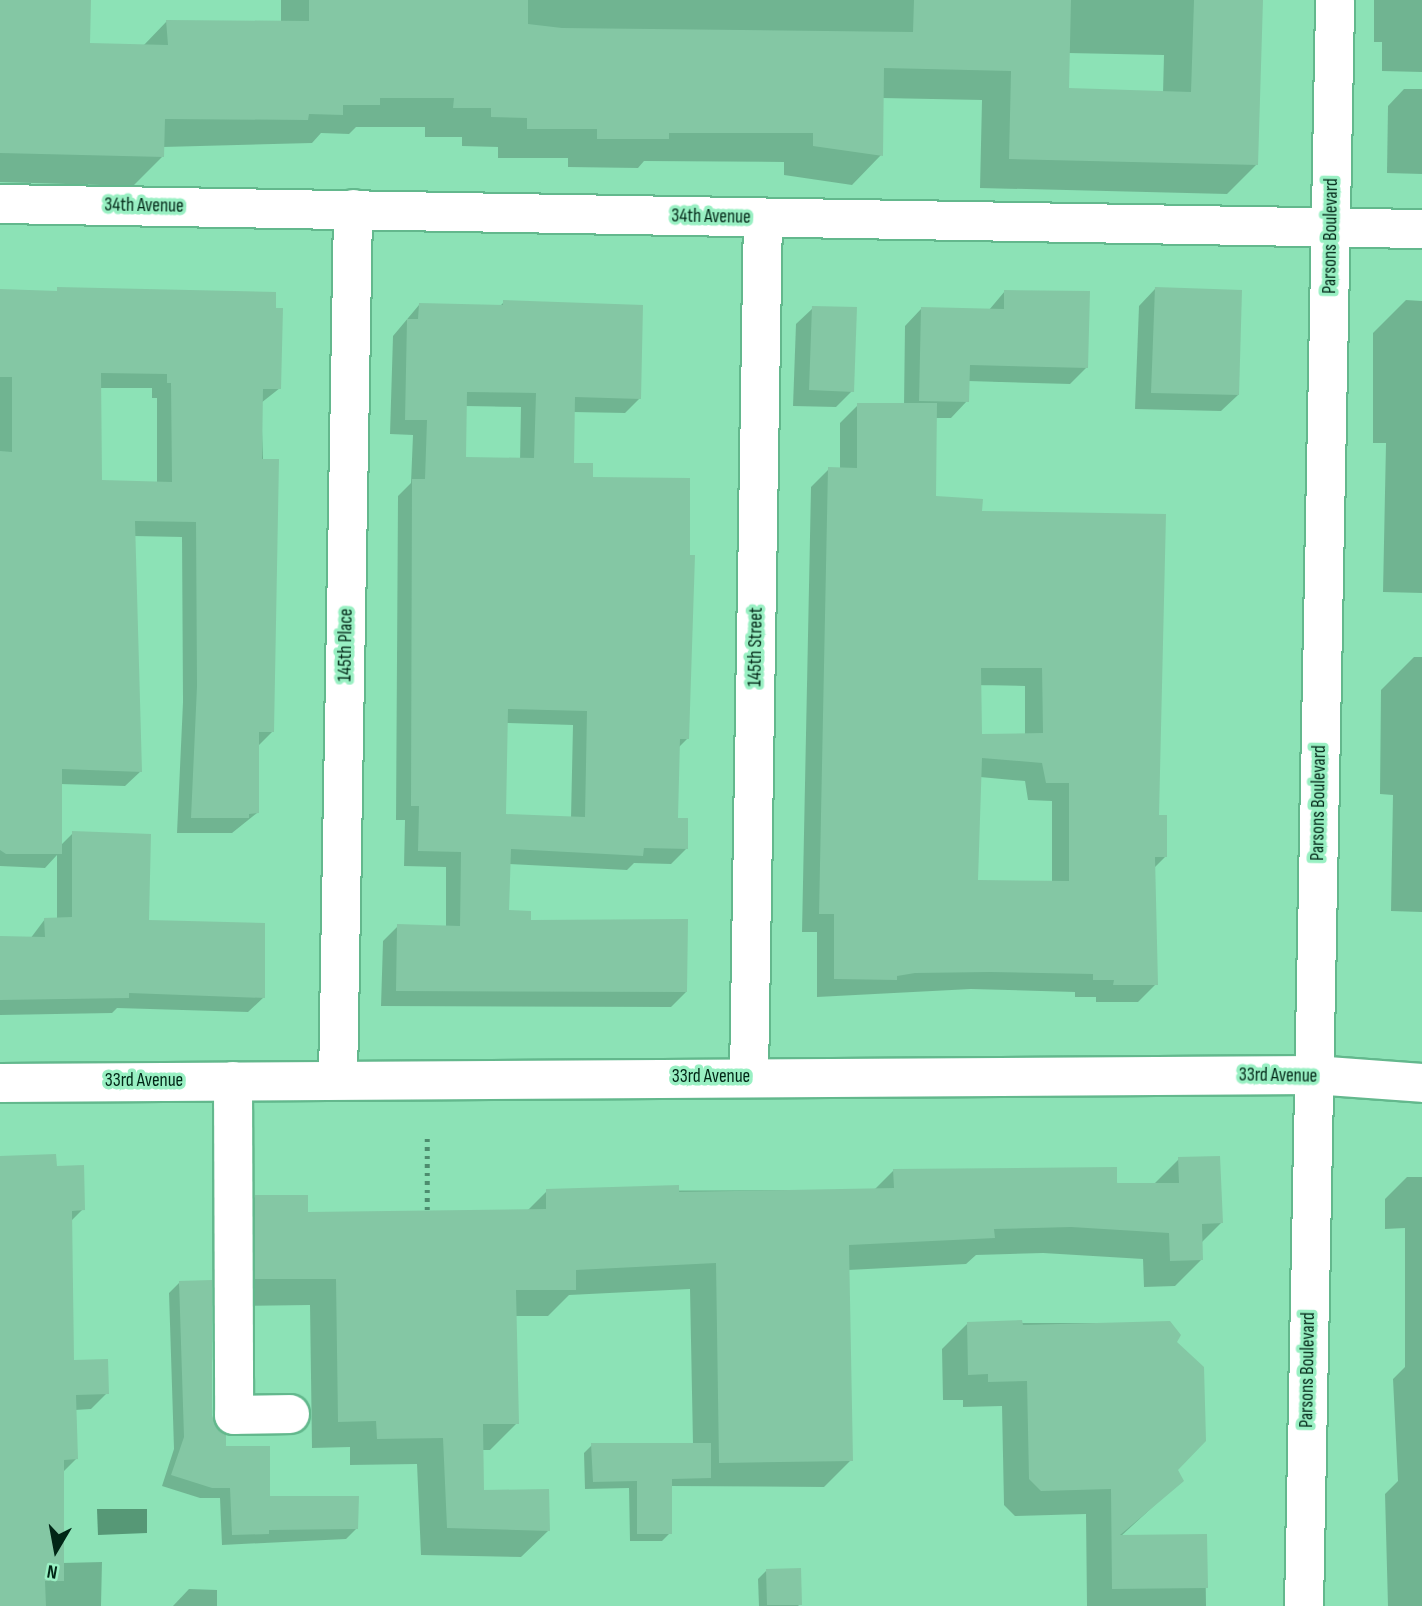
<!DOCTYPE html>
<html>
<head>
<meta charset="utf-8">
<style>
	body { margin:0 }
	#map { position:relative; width:1422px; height:1606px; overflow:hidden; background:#8ce2b6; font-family:"Sofia Sans Condensed",sans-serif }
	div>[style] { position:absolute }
	.water>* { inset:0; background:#569876 }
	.shadow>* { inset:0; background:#0003 }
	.building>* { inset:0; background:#84c7a4 }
	.path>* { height:4.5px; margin-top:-2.25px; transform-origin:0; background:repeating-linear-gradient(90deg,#4d8d6e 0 3.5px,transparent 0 8.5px) }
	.roads { filter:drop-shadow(2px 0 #63b88d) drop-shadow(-2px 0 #63b88d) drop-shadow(0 2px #63b88d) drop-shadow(0 -2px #63b88d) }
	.minor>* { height:38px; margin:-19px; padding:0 19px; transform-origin:19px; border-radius:19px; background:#fff }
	span { translate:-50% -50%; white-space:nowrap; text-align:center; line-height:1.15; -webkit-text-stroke:7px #99f0c3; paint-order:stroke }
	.street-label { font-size:19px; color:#012616 }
	.north { position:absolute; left:21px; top:1515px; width:70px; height:70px; -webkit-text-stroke:5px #99f0c3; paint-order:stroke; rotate:190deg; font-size:19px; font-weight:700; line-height:28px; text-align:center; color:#012616 }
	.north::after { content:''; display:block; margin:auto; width:24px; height:32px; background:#012616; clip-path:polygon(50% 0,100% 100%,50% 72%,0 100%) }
</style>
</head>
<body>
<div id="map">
	<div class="water">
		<div style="clip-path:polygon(97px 1509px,147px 1509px,147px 1533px,98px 1535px)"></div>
	</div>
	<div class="shadow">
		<div style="clip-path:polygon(evenodd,0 0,90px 0,88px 44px,143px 46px,167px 21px,281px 23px,281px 0,1261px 0,1257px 164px,1227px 194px,980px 188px,982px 100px,882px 98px,881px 155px,852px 185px,784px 175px,784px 162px,644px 161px,638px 168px,568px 167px,568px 158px,498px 158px,498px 147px,462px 146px,462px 137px,425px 137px,425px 127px,356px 127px,349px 134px,321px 133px,312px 143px,163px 147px,162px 157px,133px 186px,0 182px,0 0,1068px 53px,1164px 55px,1163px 93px,1067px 90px,1068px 53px)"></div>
		<div style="clip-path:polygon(1374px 0,1422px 0,1422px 72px,1382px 71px,1382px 42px,1374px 42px)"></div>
		<div style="clip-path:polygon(1404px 89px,1422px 89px,1422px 174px,1387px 173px,1388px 106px)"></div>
		<div style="clip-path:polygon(1155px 289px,1238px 395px,1221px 411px,1135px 409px,1139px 306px)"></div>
		<div style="clip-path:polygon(evenodd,0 291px,280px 388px,261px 403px,273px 731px,258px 746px,257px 813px,232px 833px,177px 833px,183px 702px,182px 537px,133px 536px,141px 771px,125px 786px,60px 784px,60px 846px,73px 833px,148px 921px,264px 997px,248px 1012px,117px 1008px,112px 1013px,0 1015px,0 938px,30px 939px,45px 919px,57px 919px,57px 855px,45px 868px,0 866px,0 291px,99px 388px,152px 388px,152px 398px,157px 398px,157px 483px,100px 481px,99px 388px)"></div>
		<div style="clip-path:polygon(evenodd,1005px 291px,1087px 367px,1070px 384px,968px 381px,967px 401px,951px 418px,935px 418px,934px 498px,980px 513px,1157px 817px,1165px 857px,1154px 868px,1156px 984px,1138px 1002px,1096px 1002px,1096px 997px,1075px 997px,1075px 992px,971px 989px,817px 997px,817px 932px,802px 932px,811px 487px,829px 469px,840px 469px,840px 423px,858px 405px,904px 405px,905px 326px,921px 309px,989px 310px,1005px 291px,980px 685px,1025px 686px,1025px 735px,981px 736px,980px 685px,1005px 291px,980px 777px,1025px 781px,1028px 800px,1052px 801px,1052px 883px,976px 882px,980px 777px)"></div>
		<div style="clip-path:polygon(1406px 300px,1422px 301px,1422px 593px,1383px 592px,1386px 443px,1373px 443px,1373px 333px)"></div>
		<div style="clip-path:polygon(evenodd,504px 302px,640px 398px,625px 413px,573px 412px,572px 465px,591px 479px,687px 739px,678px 748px,676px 820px,686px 849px,671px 864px,634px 863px,627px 870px,509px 864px,507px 912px,686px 992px,671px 1007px,381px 1006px,383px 941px,398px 926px,446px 927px,446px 867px,404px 866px,405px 820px,396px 820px,398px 496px,411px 483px,413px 435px,390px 434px,393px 336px,419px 305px,499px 307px,504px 302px,465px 406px,521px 407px,520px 460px,464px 459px,465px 406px,504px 302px,506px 723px,573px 725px,571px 818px,504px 816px,506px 723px)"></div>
		<div style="clip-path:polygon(813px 308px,852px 391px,836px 407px,793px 406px,796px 324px)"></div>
		<div style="clip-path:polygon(1414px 657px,1422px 657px,1422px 912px,1391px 911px,1393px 795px,1380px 794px,1381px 690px)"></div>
		<div style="clip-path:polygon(0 1157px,55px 1168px,83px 1209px,71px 1221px,72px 1361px,107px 1393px,91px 1409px,75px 1410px,76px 1459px,63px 1472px,62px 1563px,102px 1562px,101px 1606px,0 1606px)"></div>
		<div style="clip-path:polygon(1179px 1159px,1221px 1223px,1201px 1243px,1202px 1259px,1175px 1286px,1144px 1287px,1143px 1259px,1043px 1253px,976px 1255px,966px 1264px,848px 1270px,851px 1460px,824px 1487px,670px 1486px,670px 1533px,662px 1541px,630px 1541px,629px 1488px,585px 1489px,584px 1453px,592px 1445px,693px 1445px,690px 1289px,569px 1295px,548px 1316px,515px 1316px,517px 1423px,490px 1450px,482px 1450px,482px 1492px,548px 1531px,521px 1557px,421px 1555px,417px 1464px,350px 1465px,350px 1447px,312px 1448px,310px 1305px,229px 1306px,229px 1223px,256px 1196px,306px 1214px,527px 1211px,547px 1191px,874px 1190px,894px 1170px,1153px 1185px)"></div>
		<div style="clip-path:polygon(1407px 1177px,1422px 1177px,1422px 1606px,1388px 1606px,1385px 1494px,1398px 1481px,1393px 1379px,1405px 1367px,1405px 1228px,1385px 1229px,1385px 1199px)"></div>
		<div style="clip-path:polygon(179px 1283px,210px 1415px,225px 1448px,268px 1498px,357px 1528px,346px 1539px,222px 1545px,220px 1498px,200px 1498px,162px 1486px,174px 1449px,169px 1293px)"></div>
		<div style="clip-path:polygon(968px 1323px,1169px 1323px,1175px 1342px,1175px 1469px,1182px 1480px,1120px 1537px,1205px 1536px,1206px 1606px,1087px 1606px,1086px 1514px,1015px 1516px,1004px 1505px,1002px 1406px,963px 1407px,963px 1400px,943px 1400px,942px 1349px)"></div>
		<div style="clip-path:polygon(766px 1571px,800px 1604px,798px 1606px,759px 1606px,758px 1579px)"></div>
		<div style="clip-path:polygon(189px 1589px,217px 1590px,217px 1606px,173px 1606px)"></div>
	</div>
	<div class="building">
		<div style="clip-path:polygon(0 0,91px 0,90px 43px,168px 45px,166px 20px,309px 21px,309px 0,528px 0,528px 24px,562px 28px,913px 32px,914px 0,1071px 0,1069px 88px,1191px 92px,1194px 0,1263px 0,1258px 165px,1009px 159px,1011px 71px,884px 68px,883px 156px,813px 146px,813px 133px,669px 133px,669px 139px,597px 139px,597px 129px,527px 129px,527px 118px,491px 117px,491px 108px,453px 108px,454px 98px,380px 98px,380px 105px,343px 105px,343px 115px,309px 114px,308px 120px,165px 119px,164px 157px,0 153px)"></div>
		<div style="clip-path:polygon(evenodd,57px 287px,276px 292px,276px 308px,283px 308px,281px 389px,263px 389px,262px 459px,279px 459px,274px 732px,259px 732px,259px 813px,249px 814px,249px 818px,191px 818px,197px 686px,196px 522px,135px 521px,142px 772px,62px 769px,62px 854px,6px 854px,0 850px,0 451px,12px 452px,12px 377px,0 377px,0 289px,57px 291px,57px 287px,101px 373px,167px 374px,167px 383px,171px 383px,172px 482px,102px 480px,101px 373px)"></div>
		<div style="clip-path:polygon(1155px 287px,1242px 290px,1239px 395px,1151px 393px)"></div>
		<div style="clip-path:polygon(1004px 290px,1090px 291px,1088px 368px,970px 365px,969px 402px,919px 401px,921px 307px,1004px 309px)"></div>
		<div style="clip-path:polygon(evenodd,503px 300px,643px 305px,641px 399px,575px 397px,574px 463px,593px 463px,593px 477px,690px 478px,690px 555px,695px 555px,689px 739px,680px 739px,678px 818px,688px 818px,688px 849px,644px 848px,643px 856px,511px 849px,509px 910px,531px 911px,531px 920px,688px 919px,687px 992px,396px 991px,397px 924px,460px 926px,461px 852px,418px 851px,419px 806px,411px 806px,412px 479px,425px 479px,427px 420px,405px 420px,407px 319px,418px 319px,419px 303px,503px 305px,503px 300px,467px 392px,536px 393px,534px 458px,466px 457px,467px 392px,503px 300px,508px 709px,587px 711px,585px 817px,506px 814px,508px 709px)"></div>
		<div style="clip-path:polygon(812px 306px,857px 307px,854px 392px,809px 390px)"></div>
		<div style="clip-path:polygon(evenodd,857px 403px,937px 403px,936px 496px,983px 499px,982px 511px,1166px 514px,1159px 815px,1167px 815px,1167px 857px,1155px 857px,1158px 985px,1113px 985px,1114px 980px,1093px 980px,1093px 974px,990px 972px,915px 973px,897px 976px,897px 980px,834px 979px,834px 914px,819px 914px,828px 467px,857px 468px,857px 403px,981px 668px,1042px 668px,1043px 733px,982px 734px,981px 668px,857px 403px,982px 758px,1042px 763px,1046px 783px,1069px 783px,1069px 881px,978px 880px,982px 758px)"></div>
		<div style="clip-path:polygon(72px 831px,151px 834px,149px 920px,265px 923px,265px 998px,129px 993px,129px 998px,0 1000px,0 936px,45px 937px,44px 918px,72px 917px)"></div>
		<div style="clip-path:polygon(56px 1154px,57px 1166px,84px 1165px,85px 1210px,72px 1211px,74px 1360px,108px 1359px,109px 1394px,76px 1395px,78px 1459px,64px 1460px,64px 1581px,45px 1581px,46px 1606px,0 1606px,0 1156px)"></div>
		<div style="clip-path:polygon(1220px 1156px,1223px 1223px,1202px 1224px,1203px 1260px,1170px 1261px,1169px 1233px,1071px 1227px,994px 1229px,995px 1238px,849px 1245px,853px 1461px,719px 1463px,716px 1263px,576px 1270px,576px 1290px,516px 1290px,519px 1424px,483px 1424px,484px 1490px,549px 1489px,550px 1531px,447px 1528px,443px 1438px,377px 1439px,376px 1421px,338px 1422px,336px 1279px,255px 1279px,255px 1195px,308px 1195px,308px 1212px,546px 1209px,546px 1189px,679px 1185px,679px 1192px,894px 1188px,893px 1169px,1117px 1167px,1117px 1183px,1179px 1183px,1178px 1157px)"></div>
		<div style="clip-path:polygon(212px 1280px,212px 1415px,216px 1427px,226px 1435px,226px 1446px,270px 1446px,270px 1496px,359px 1496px,358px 1529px,269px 1530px,269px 1534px,232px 1535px,230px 1488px,212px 1488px,171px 1475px,184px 1437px,179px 1281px)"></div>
		<div style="clip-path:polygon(1022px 1320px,1023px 1325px,1170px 1321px,1181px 1335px,1177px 1342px,1204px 1367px,1206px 1441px,1178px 1470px,1184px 1481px,1120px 1535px,1207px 1534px,1208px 1588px,1112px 1589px,1111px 1489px,1041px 1491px,1029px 1479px,1027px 1381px,988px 1382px,988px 1374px,968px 1375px,967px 1322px)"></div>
		<div style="clip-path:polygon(591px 1443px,711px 1443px,711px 1478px,672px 1479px,672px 1534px,637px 1534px,637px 1481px,593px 1482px)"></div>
		<div style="clip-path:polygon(801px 1568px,802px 1605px,767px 1605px,766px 1569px)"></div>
	</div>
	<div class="path">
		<div style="left:427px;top:1210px;width:74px;rotate:-90deg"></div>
	</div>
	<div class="roads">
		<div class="minor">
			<div style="left:0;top:204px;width:1422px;rotate:1.01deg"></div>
			<div style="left:749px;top:1076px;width:858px;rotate:-89.07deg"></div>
			<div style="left:338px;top:1080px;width:871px;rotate:-89.01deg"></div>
			<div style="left:233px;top:1081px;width:334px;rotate:89.8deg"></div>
			<div style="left:234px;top:1415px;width:56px;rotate:-1deg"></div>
			<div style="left:0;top:1083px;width:1314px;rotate:-0.35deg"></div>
			<div style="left:1314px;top:1075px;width:108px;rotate:4.2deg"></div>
			<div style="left:1304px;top:1606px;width:1606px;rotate:-88.89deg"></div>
		</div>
	</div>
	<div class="street-label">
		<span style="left:144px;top:206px;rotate:1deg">34th Avenue</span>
		<span style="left:711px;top:217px;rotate:1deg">34th Avenue</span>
		<span style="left:1331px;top:236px;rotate:-89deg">Parsons Boulevard</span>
		<span style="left:346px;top:645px;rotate:-89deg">145th Place</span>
		<span style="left:756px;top:647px;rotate:-89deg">145th Street</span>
		<span style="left:1319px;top:803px;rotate:-89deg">Parsons Boulevard</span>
		<span style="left:1278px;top:1076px;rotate:1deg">33rd Avenue</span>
		<span style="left:711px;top:1077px">33rd Avenue</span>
		<span style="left:144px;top:1081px">33rd Avenue</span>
		<span style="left:1308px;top:1370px;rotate:-89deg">Parsons Boulevard</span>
	</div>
	<div class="north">N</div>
</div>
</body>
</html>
